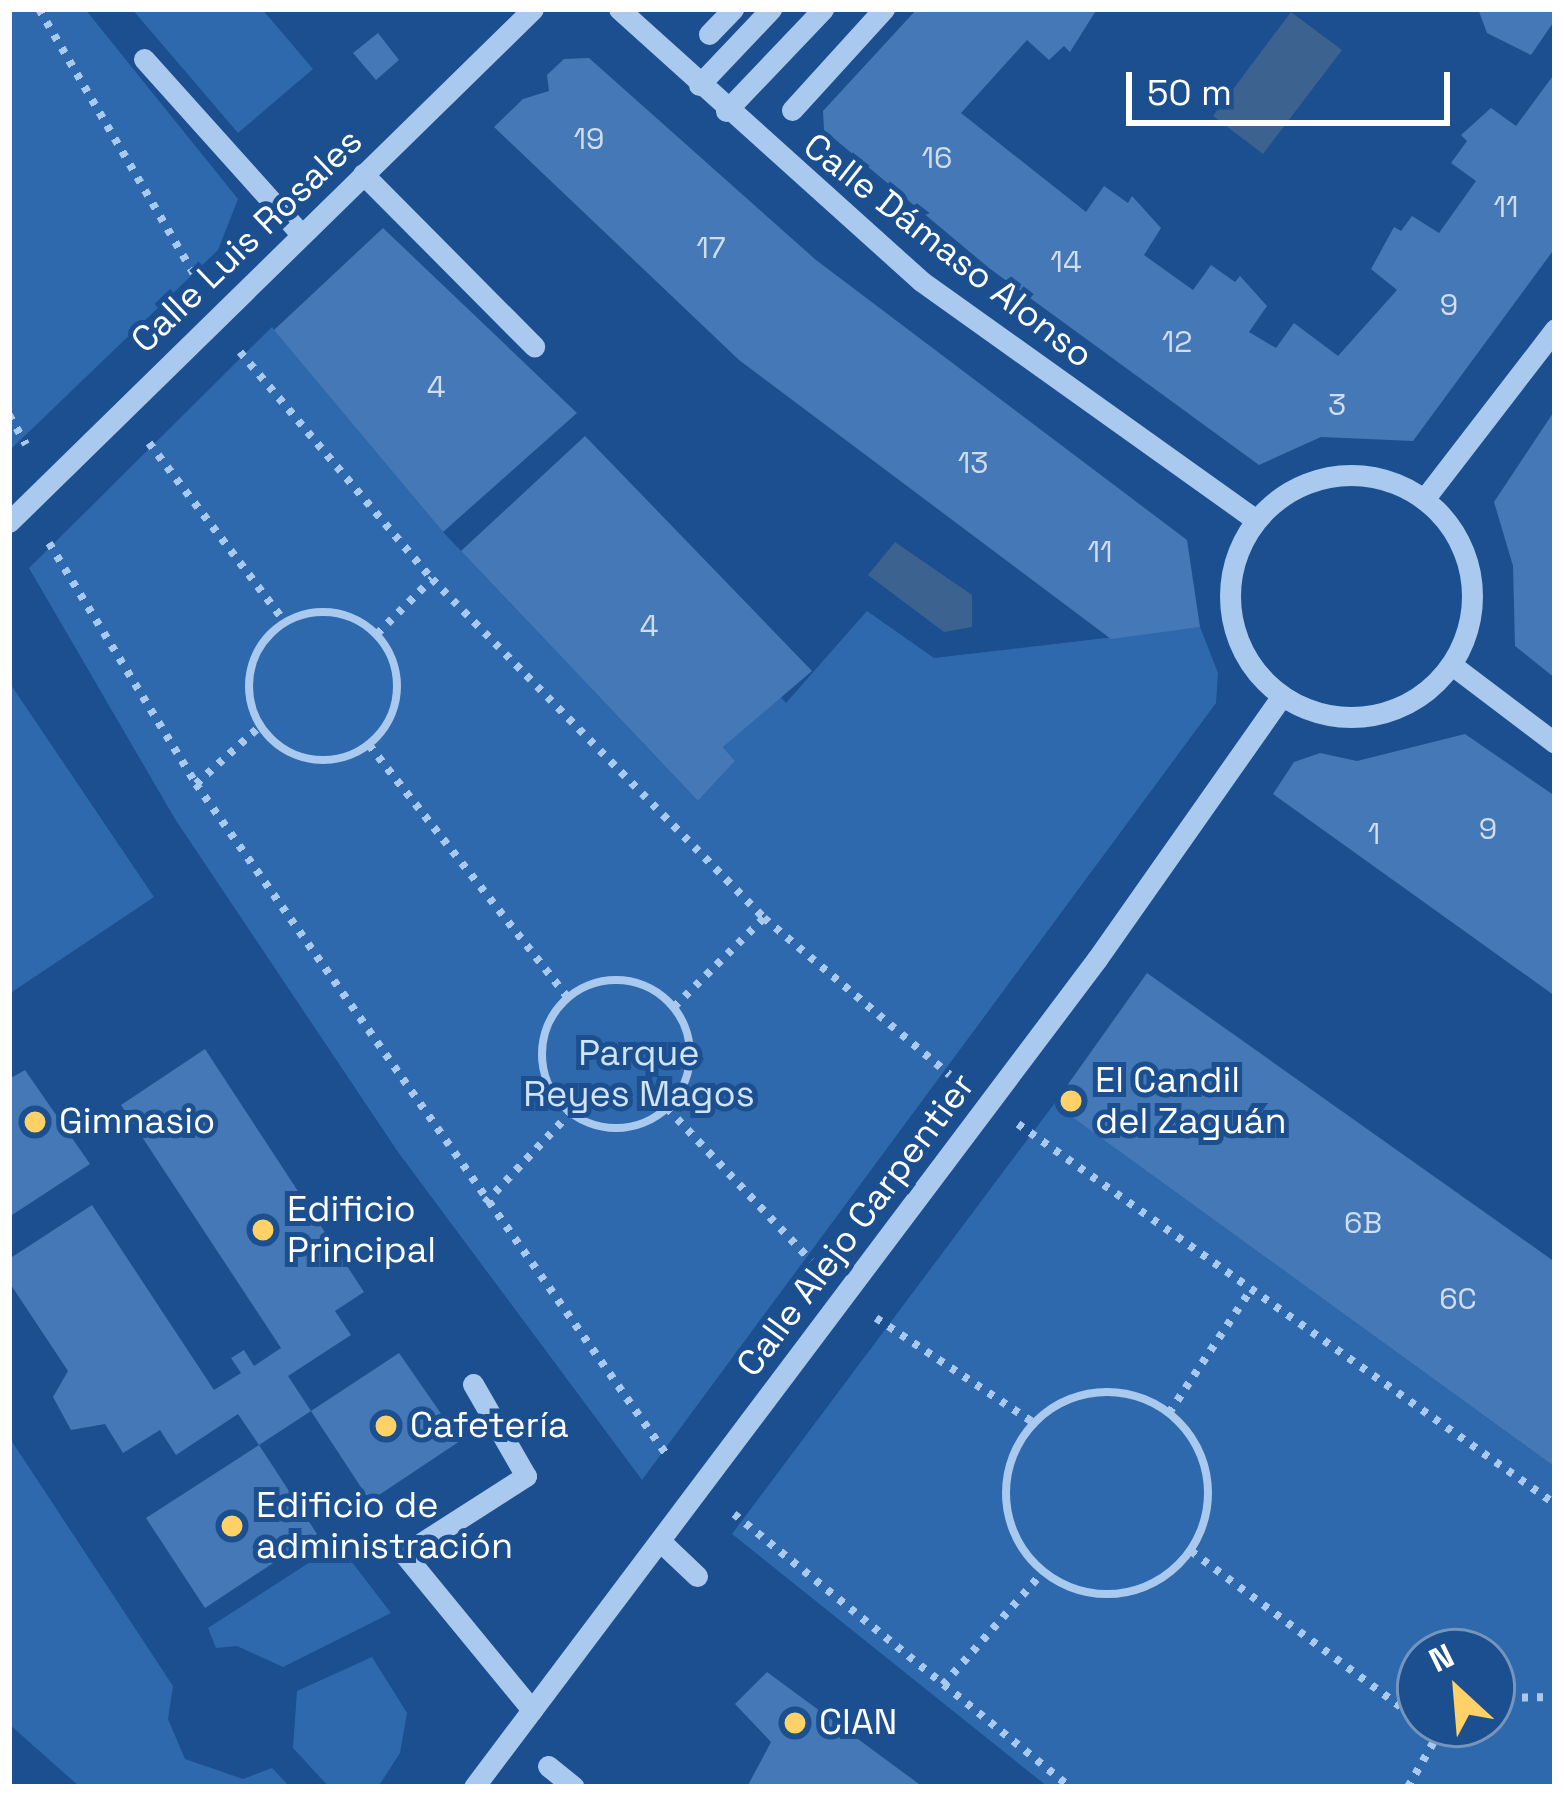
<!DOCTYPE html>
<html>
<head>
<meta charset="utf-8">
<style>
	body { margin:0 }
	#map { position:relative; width:1564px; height:1796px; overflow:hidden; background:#1b4f8f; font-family:"Space Grotesk",sans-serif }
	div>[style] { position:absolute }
	.green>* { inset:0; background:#2e69ad }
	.water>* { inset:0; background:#3c6290 }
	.building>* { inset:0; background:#4478b7 }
	.path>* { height:8px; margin-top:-4px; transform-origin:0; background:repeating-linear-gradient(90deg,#a9c9ee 0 6px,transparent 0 15px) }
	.path>.ring { margin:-4px; padding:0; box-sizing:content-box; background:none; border:8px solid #a9c9ee; border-radius:50% }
	.minor>* { height:21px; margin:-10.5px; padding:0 10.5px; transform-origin:10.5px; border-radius:10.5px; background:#a9c9ee }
	.minor>.ring { margin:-10.5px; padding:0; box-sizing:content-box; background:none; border:21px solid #a9c9ee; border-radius:50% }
	.dots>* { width:33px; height:33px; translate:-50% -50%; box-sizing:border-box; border:6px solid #1b4f8f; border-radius:50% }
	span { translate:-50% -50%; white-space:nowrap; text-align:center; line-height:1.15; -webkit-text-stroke:10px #1b4f8f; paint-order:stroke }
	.number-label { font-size:30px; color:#d0dded }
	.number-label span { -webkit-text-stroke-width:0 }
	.street-label { font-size:36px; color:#fff }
	.park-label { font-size:36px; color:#cfe3fa }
	.poi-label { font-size:36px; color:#fff }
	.left { translate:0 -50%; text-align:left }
	.frame { position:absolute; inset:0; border:12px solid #fff; pointer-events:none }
	.north { position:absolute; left:1396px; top:1628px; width:120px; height:120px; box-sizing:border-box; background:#1b4f8f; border:3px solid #7695bc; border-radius:50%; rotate:334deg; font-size:33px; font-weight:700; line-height:48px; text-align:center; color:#fff }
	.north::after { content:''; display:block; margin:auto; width:42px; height:54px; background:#ffd166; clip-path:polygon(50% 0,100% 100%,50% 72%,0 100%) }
	.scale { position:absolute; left:1126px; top:72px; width:324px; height:54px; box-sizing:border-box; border:6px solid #fff; border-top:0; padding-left:15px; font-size:36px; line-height:42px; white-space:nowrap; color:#fff; -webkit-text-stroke:9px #1b4f8f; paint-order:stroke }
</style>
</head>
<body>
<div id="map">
	<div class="green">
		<div style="clip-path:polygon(9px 9px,85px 9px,238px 199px,218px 250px,9px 451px)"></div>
		<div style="clip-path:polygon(132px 9px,262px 9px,313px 69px,238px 133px)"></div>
		<div style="clip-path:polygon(272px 327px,443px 532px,698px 801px,735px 761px,723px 747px,777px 693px,786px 703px,867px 611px,934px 658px,1200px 627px,1218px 673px,1216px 703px,642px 1480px,398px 1152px,175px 819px,29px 568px)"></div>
		<div style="clip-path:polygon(9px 682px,154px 897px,9px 994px)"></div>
		<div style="clip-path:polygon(evenodd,1054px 1104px,1555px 1467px,1555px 1787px,1048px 1787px,732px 1534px,1054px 1104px,1420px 1652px,1492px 1652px,1492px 1724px,1420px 1724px,1420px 1652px)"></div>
		<div style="clip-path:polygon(9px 1437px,173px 1686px,168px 1719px,185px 1759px,243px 1779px,272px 1768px,290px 1787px,80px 1787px,9px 1724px)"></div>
		<div style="clip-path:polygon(338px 1544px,391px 1613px,283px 1667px,237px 1646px,216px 1648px,208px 1628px)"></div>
		<div style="clip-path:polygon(372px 1657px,407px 1713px,400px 1753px,378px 1787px,329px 1787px,293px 1748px,297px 1691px)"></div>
	</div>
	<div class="water">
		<div style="clip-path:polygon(1291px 12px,1342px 50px,1263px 154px,1213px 116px)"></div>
		<div style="clip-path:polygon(895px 542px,972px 595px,972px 627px,944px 632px,868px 575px)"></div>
	</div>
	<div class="building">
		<div style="clip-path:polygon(917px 9px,1097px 9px,1070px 52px,1064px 46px,1049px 60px,1027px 40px,961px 113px,1086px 212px,1104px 186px,1128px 203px,1132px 196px,1161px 228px,1144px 255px,1193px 290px,1211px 265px,1235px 282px,1240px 276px,1267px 306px,1249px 332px,1276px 348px,1294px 323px,1338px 356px,1397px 290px,1371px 269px,1394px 227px,1401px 231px,1412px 216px,1439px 233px,1476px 181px,1451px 163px,1467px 141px,1461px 135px,1491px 108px,1516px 126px,1555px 73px,1555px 248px,1413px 441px,1321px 437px,1259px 465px,989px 268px,824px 130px,823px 111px)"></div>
		<div style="clip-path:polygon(1478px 9px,1555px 9px,1555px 20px,1531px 55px,1487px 33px)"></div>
		<div style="clip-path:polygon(378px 33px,399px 60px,376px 80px,353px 53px)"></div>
		<div style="clip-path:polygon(589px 58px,816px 260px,1187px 540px,1200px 627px,1111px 639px,739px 360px,494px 127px,523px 99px,549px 91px,547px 75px,564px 59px)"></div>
		<div style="clip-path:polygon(383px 228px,577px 413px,443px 532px,274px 330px)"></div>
		<div style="clip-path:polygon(1555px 410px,1555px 678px,1515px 646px,1513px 566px,1494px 502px)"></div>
		<div style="clip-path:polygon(585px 436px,812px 671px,723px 747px,735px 761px,698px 801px,461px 551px)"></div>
		<div style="clip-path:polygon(1465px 734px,1555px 796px,1555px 996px,1273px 794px,1294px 762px,1320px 753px,1357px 761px)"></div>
		<div style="clip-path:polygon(1147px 973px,1555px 1262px,1555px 1467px,1054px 1104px)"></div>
		<div style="clip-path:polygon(205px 1049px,364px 1292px,335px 1311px,351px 1335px,288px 1376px,311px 1411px,259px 1445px,238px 1414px,176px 1455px,160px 1430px,123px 1453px,105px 1424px,71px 1430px,53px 1397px,68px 1371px,9px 1282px,9px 1259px,92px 1205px,214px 1390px,241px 1373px,231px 1358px,244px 1350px,254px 1366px,281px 1348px,121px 1105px)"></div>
		<div style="clip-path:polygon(25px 1070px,90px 1164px,9px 1217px,9px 1079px)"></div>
		<div style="clip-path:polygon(399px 1353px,460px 1441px,370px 1501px,311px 1411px)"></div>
		<div style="clip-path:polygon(259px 1445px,317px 1534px,205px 1608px,146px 1518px)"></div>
		<div style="clip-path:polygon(767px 1672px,923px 1787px,747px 1787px,771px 1742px,735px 1704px)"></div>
	</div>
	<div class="path">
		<div style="left:39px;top:9px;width:313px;rotate:59.7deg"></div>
		<div style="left:240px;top:352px;width:297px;rotate:49.8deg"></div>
		<div style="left:432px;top:579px;width:474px;rotate:45.6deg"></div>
		<div style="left:764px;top:918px;width:243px;rotate:40.2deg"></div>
		<div style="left:9px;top:415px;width:34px;rotate:60deg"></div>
		<div style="left:149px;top:443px;width:225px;rotate:52.8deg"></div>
		<div style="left:49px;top:543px;width:282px;rotate:58.6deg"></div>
		<div style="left:196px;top:784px;width:818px;rotate:54.95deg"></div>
		<div class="ring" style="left:249px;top:612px;width:140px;height:140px"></div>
		<div style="left:377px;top:634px;width:78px;rotate:-45deg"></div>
		<div style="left:369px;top:745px;width:322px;rotate:51.8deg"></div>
		<div style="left:196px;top:784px;width:85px;rotate:-42.1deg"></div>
		<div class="ring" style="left:542px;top:980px;width:140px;height:140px"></div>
		<div style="left:674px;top:1007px;width:127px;rotate:-44.7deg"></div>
		<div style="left:667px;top:1108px;width:210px;rotate:46.7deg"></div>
		<div style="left:1018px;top:1124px;width:658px;rotate:35.28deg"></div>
		<div style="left:485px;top:1203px;width:124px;rotate:-46.6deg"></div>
		<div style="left:876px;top:1318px;width:190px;rotate:33.6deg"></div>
		<div class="ring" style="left:1006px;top:1392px;width:194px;height:194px"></div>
		<div style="left:1169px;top:1413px;width:150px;rotate:-56.4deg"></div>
		<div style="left:734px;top:1514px;width:433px;rotate:39.1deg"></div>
		<div style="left:1191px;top:1551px;width:285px;rotate:36.6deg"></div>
		<div style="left:943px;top:1685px;width:151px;rotate:-48.5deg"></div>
		<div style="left:1492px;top:1698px;width:63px;rotate:-0.9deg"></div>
		<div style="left:1408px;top:1787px;width:73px;rotate:-60.3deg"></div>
	</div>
	<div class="minor">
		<div style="left:619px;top:9px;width:406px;rotate:42deg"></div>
		<div style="left:921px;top:281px;width:410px;rotate:35.5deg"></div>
		<div style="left:709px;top:34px;width:35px;rotate:-46deg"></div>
		<div style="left:144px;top:59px;width:235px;rotate:48.1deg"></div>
		<div style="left:699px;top:85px;width:105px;rotate:-46.5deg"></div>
		<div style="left:792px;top:110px;width:137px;rotate:-47.7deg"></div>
		<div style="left:726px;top:111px;width:141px;rotate:-46.4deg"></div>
		<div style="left:363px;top:174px;width:243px;rotate:45.2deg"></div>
		<div class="ring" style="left:1230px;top:475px;width:221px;height:221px"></div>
		<div style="left:1425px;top:498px;width:213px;rotate:-52.4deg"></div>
		<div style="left:9px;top:522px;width:733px;rotate:-44.39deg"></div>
		<div style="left:1452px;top:665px;width:129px;rotate:37.1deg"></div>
		<div style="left:473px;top:1384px;width:106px;rotate:60.1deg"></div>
		<div style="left:526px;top:1476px;width:145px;rotate:147.4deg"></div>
		<div style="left:404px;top:1554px;width:202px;rotate:50.6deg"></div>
		<div style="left:660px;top:1541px;width:51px;rotate:43.4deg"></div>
		<div style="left:548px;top:1766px;width:33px;rotate:39deg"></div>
		<div style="left:474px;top:1787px;width:1036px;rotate:-53.04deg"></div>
		<div style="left:1097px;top:959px;width:320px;rotate:-54.9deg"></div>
	</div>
	<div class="dots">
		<div style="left:1071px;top:1101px;background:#ffd166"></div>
		<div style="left:35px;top:1122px;background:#ffd166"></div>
		<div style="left:263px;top:1230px;background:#ffd166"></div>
		<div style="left:386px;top:1426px;background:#ffd166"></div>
		<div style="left:232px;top:1526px;background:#ffd166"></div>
		<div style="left:795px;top:1723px;background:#ffd166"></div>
	</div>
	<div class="number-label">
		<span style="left:589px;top:139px">19</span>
		<span style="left:937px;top:158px">16</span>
		<span style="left:1506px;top:207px">11</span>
		<span style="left:711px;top:248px">17</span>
		<span style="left:1066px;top:262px">14</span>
		<span style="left:1449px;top:305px">9</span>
		<span style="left:1177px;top:342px">12</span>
		<span style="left:436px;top:387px">4</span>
		<span style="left:1337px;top:405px">3</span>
		<span style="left:973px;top:463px">13</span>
		<span style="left:1100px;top:552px">11</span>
		<span style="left:649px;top:626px">4</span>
		<span style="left:1488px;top:829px">9</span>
		<span style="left:1374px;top:834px">1</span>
		<span style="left:1363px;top:1223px">6B</span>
		<span style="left:1458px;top:1299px">6C</span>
	</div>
	<div class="street-label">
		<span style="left:247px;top:241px;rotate:-44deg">Calle Luis Rosales</span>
		<span style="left:948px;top:251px;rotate:38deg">Calle Dámaso Alonso</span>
		<span style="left:856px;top:1225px;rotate:-53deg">Calle Alejo Carpentier</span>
	</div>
	<div class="park-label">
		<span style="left:639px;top:1074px">Parque<br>Reyes Magos</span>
	</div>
	<div class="poi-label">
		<span class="left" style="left:1095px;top:1101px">El Candil<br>del Zaguán</span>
		<span class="left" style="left:59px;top:1122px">Gimnasio</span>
		<span class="left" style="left:287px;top:1230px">Edificio<br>Principal</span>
		<span class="left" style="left:410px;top:1426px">Cafetería</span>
		<span class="left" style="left:256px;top:1526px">Edificio de<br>administración</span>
		<span class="left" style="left:819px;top:1723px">CIAN</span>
	</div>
	<div class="frame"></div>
	<div class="north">N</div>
	<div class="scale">50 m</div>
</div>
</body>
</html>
